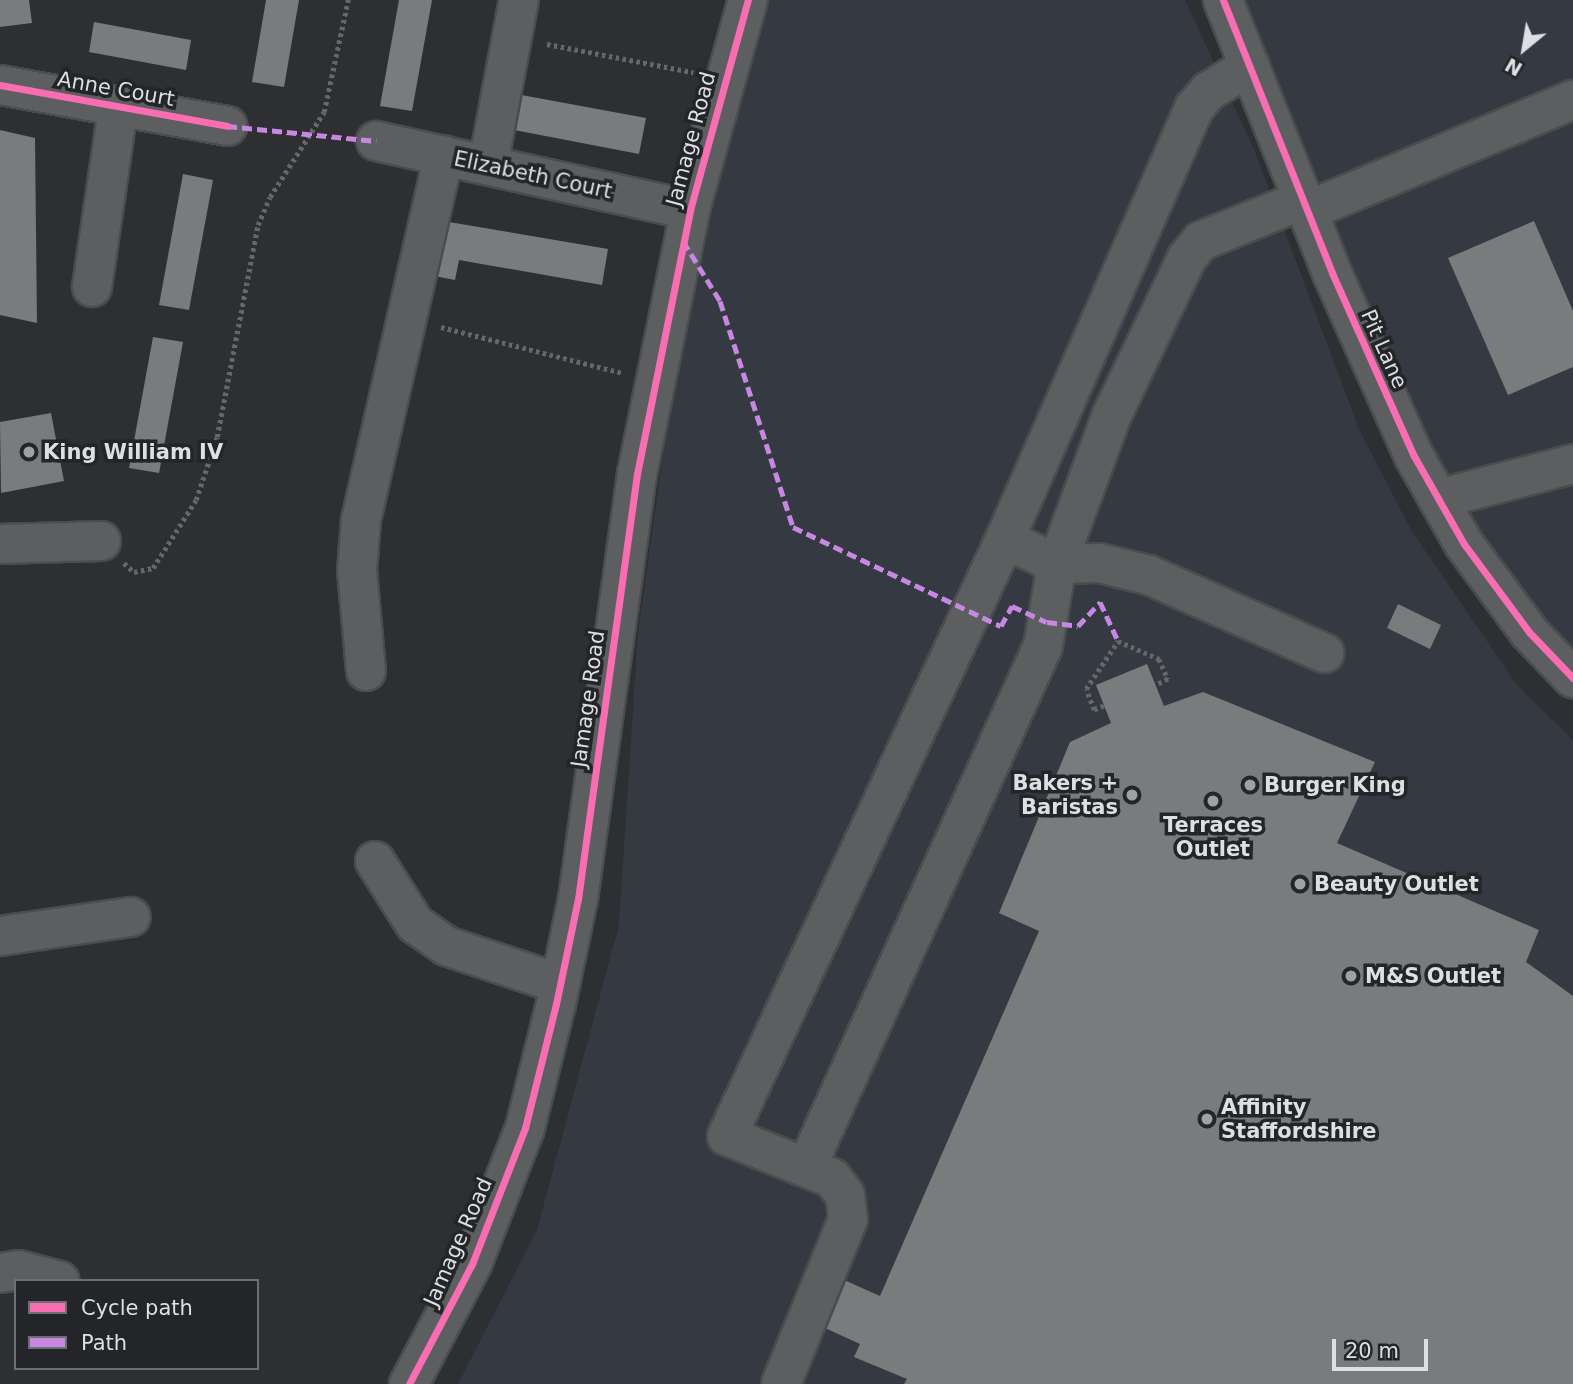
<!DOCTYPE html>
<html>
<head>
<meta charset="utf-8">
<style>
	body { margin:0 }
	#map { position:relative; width:1573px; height:1384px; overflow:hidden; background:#2d2f32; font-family:"DejaVu Sans",sans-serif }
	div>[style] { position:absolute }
	.built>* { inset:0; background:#353a42 }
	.building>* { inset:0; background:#7a7b7d }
	.path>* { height:4.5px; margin-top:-2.25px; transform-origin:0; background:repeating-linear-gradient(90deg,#666768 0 3.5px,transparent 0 7px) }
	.roads { filter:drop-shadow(2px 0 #4b4c4e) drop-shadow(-2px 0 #4b4c4e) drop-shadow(0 2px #4b4c4e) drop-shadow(0 -2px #4b4c4e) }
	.minor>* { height:38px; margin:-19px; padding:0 19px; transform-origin:19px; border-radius:19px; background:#5d5e60 }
	.quiet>* { height:5px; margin-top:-2.5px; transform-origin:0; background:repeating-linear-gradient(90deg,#c787e3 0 10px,transparent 0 15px) }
	.cycleway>* { height:7px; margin:-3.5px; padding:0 3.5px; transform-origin:3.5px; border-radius:3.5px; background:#f96db3 }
	.dots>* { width:19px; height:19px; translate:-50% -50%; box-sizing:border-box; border:4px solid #232529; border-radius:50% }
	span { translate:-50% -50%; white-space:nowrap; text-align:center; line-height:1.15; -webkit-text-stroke:7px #232529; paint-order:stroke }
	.street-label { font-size:21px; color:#dedfe2 }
	.poi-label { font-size:21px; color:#dedfe2; font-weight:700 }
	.left { translate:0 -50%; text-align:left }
	.right { translate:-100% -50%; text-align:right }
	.legend { position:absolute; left:14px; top:1279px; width:245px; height:91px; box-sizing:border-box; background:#232529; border:2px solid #6e6f73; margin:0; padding:9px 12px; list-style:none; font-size:21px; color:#dedfe2 }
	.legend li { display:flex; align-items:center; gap:14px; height:35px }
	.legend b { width:35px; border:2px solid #6e6f73 }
	.north { position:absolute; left:1489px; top:14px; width:70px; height:70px; -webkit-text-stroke:5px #232529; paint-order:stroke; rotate:210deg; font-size:19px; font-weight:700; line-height:28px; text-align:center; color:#dedfe2 }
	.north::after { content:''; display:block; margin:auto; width:24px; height:32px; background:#dedfe2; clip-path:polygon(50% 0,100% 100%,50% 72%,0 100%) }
	.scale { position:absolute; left:1332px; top:1339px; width:96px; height:32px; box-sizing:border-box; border:4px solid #dedfe2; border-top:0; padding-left:9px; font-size:21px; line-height:24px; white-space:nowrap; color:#dedfe2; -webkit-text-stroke:5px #232529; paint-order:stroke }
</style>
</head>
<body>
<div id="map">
	<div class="built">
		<div style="clip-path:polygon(769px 0,1185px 0,1253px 147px,1359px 429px,1411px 530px,1517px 685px,1573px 740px,1573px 1384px,458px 1384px,537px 1230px,619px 925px,638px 632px,670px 404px,707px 214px)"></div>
		<div style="clip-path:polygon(1223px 0,1573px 0,1573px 678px,1464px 544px)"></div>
	</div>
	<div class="building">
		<div style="clip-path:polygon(0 0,29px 0,32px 23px,0 27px)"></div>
		<div style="clip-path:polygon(266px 0,299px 0,284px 87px,252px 82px)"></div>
		<div style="clip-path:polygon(399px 0,432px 0,412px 111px,380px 106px)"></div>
		<div style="clip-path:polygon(94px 22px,191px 40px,186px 70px,89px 52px)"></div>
		<div style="clip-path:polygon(516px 94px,646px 118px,639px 154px,509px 129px)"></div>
		<div style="clip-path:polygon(0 130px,35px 138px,37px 323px,0 315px)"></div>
		<div style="clip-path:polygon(183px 174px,213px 180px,189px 310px,159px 305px)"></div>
		<div style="clip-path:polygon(443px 221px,608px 249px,602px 285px,459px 260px,455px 280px,434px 276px)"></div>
		<div style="clip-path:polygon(1534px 221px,1573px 311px,1573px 367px,1508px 395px,1448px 258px)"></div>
		<div style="clip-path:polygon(153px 337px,183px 342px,159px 473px,129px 468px)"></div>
		<div style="clip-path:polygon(51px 413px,64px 481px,1px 493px,0 422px)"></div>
		<div style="clip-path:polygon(1398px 604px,1441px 625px,1430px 649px,1387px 628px)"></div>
		<div style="clip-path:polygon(1147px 664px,1164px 706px,1203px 692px,1375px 762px,1337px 843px,1539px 930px,1526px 962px,1573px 996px,1573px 1384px,904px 1384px,907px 1379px,854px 1357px,860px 1344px,814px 1323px,835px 1276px,880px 1296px,1039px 931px,999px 913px,1070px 742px,1111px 723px,1096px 685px)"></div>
	</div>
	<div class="path">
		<div style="left:547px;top:44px;width:149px;rotate:10.9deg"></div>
		<div style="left:441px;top:327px;width:188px;rotate:14.2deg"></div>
		<div style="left:124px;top:563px;width:13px;rotate:42deg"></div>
		<div style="left:134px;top:572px;width:19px;rotate:-12deg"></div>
		<div style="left:153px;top:568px;width:80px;rotate:-57.7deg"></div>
		<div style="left:196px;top:500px;width:66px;rotate:-71.6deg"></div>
		<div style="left:217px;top:437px;width:216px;rotate:-79.1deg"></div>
		<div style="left:258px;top:225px;width:30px;rotate:-67deg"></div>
		<div style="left:270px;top:197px;width:101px;rotate:-57.6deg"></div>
		<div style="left:324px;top:112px;width:115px;rotate:-77.9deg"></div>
		<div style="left:1104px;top:706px;width:11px;rotate:158deg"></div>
		<div style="left:1094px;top:710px;width:22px;rotate:-111deg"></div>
		<div style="left:1086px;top:689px;width:58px;rotate:-56.3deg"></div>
		<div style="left:1118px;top:641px;width:45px;rotate:23.7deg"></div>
		<div style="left:1159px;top:659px;width:22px;rotate:66deg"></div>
		<div style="left:1168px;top:679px;width:13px;rotate:153deg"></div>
	</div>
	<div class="roads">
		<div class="minor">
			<div style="left:1223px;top:0;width:294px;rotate:68.2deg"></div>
			<div style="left:1332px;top:273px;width:201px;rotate:65.9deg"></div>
			<div style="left:1414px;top:456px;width:101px;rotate:60.4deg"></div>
			<div style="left:1464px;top:544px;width:109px;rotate:53.5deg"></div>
			<div style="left:1529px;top:632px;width:64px;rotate:46.3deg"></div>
			<div style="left:0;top:85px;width:231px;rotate:10.2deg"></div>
			<div style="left:376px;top:141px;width:321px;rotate:12.4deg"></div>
			<div style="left:488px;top:165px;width:168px;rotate:-79.4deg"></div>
			<div style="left:1307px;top:211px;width:288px;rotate:-22.7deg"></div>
			<div style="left:92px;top:287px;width:181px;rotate:-81.7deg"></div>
			<div style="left:1438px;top:499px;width:139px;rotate:-14.5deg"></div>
			<div style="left:1005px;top:539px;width:58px;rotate:25.7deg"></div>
			<div style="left:1057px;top:564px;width:42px;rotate:-1.4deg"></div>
			<div style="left:1099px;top:563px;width:51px;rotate:13.5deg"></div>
			<div style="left:1149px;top:575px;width:192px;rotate:24deg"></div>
			<div style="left:0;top:544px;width:101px;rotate:-1.7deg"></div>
			<div style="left:366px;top:671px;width:100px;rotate:-95.1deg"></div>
			<div style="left:357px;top:571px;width:51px;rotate:-85.5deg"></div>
			<div style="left:361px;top:520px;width:374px;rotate:-77.2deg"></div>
			<div style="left:375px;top:861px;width:75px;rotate:57.6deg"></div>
			<div style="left:415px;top:924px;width:38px;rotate:35deg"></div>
			<div style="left:446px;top:946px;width:120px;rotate:18.4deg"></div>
			<div style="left:0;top:936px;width:132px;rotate:-8.3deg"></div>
			<div style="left:807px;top:1166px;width:571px;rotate:-65.59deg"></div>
			<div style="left:1043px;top:646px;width:83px;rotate:-80.3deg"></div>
			<div style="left:1057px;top:564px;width:157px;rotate:-69.8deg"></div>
			<div style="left:1111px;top:417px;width:176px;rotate:-64.5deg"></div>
			<div style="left:1187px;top:258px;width:22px;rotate:-51deg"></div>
			<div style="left:1201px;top:241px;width:109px;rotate:-22.1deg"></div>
			<div style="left:0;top:1273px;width:18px;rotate:-9deg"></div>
			<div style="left:18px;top:1270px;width:43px;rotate:14.7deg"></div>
			<div style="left:409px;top:1384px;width:136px;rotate:-62.3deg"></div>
			<div style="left:472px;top:1264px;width:146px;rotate:-68.7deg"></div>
			<div style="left:525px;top:1128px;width:128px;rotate:-76deg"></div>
			<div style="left:556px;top:1004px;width:107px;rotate:-78.2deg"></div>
			<div style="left:578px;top:899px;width:429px;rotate:-82.1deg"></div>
			<div style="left:637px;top:474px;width:269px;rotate:-78.6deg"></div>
			<div style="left:690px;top:210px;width:218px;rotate:-74.6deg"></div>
			<div style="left:781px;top:1384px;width:178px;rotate:-67.9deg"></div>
			<div style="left:848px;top:1219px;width:24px;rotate:-97deg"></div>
			<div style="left:845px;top:1195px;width:21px;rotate:-127deg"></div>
			<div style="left:832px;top:1178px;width:113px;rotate:-158.2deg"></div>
			<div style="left:727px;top:1136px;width:659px;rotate:-65.03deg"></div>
			<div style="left:1005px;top:539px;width:471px;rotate:-66.3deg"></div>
			<div style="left:1194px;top:108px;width:23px;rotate:-49deg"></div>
			<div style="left:1209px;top:91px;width:48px;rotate:-31.4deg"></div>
		</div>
	</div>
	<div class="quiet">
		<div style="left:227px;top:126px;width:150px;rotate:5.7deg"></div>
		<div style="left:683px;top:241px;width:70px;rotate:58.3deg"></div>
		<div style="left:720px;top:301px;width:237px;rotate:72.1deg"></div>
		<div style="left:793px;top:527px;width:230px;rotate:25.5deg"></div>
		<div style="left:1001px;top:626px;width:23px;rotate:-61deg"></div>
		<div style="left:1012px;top:606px;width:38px;rotate:25deg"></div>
		<div style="left:1047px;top:622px;width:31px;rotate:7deg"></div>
		<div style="left:1078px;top:626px;width:33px;rotate:-47deg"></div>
		<div style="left:1100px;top:602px;width:43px;rotate:65.2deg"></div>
	</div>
	<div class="cycleway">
		<div style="left:1223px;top:0;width:294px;rotate:68.2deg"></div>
		<div style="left:1332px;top:273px;width:201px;rotate:65.9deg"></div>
		<div style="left:1414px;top:456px;width:101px;rotate:60.4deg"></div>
		<div style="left:1464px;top:544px;width:109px;rotate:53.5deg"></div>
		<div style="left:1529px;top:632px;width:64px;rotate:46.3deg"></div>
		<div style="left:0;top:85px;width:231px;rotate:10.2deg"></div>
		<div style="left:409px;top:1384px;width:136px;rotate:-62.3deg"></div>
		<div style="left:472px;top:1264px;width:146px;rotate:-68.7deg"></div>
		<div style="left:525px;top:1128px;width:128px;rotate:-76deg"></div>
		<div style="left:556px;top:1004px;width:107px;rotate:-78.2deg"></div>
		<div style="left:578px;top:899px;width:429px;rotate:-82.1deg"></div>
		<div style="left:637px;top:474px;width:269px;rotate:-78.6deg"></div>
		<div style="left:690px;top:210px;width:218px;rotate:-74.6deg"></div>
	</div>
	<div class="dots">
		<div style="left:29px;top:452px;background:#a0a1a4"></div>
		<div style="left:1250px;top:785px;background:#a0a1a4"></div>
		<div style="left:1132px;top:795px;background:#a0a1a4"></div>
		<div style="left:1213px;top:801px;background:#a0a1a4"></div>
		<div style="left:1300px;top:884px;background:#a0a1a4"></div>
		<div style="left:1351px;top:976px;background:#a0a1a4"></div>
		<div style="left:1207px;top:1119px;background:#a0a1a4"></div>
	</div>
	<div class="street-label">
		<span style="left:116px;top:89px;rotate:10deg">Anne Court</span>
		<span style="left:691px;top:139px;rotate:-75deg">Jamage Road</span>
		<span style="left:533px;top:175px;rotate:12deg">Elizabeth Court</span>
		<span style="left:1384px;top:349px;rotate:66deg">Pit Lane</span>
		<span style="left:588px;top:699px;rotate:-82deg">Jamage Road</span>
		<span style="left:458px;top:1242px;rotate:-66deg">Jamage Road</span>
	</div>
	<div class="poi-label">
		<span class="left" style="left:43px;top:452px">King William IV</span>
		<span class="right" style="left:1118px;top:795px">Bakers +<br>Baristas</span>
		<span class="left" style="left:1264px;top:785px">Burger King</span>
		<span style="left:1213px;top:837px">Terraces<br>Outlet</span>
		<span class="left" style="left:1314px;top:884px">Beauty Outlet</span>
		<span class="left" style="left:1365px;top:976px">M&amp;S Outlet</span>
		<span class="left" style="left:1221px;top:1119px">Affinity<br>Staffordshire</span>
	</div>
	<ul class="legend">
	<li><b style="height:9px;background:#f96db3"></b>Cycle path</li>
	<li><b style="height:9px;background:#c787e3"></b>Path</li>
	</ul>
	<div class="north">N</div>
	<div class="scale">20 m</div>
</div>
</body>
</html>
